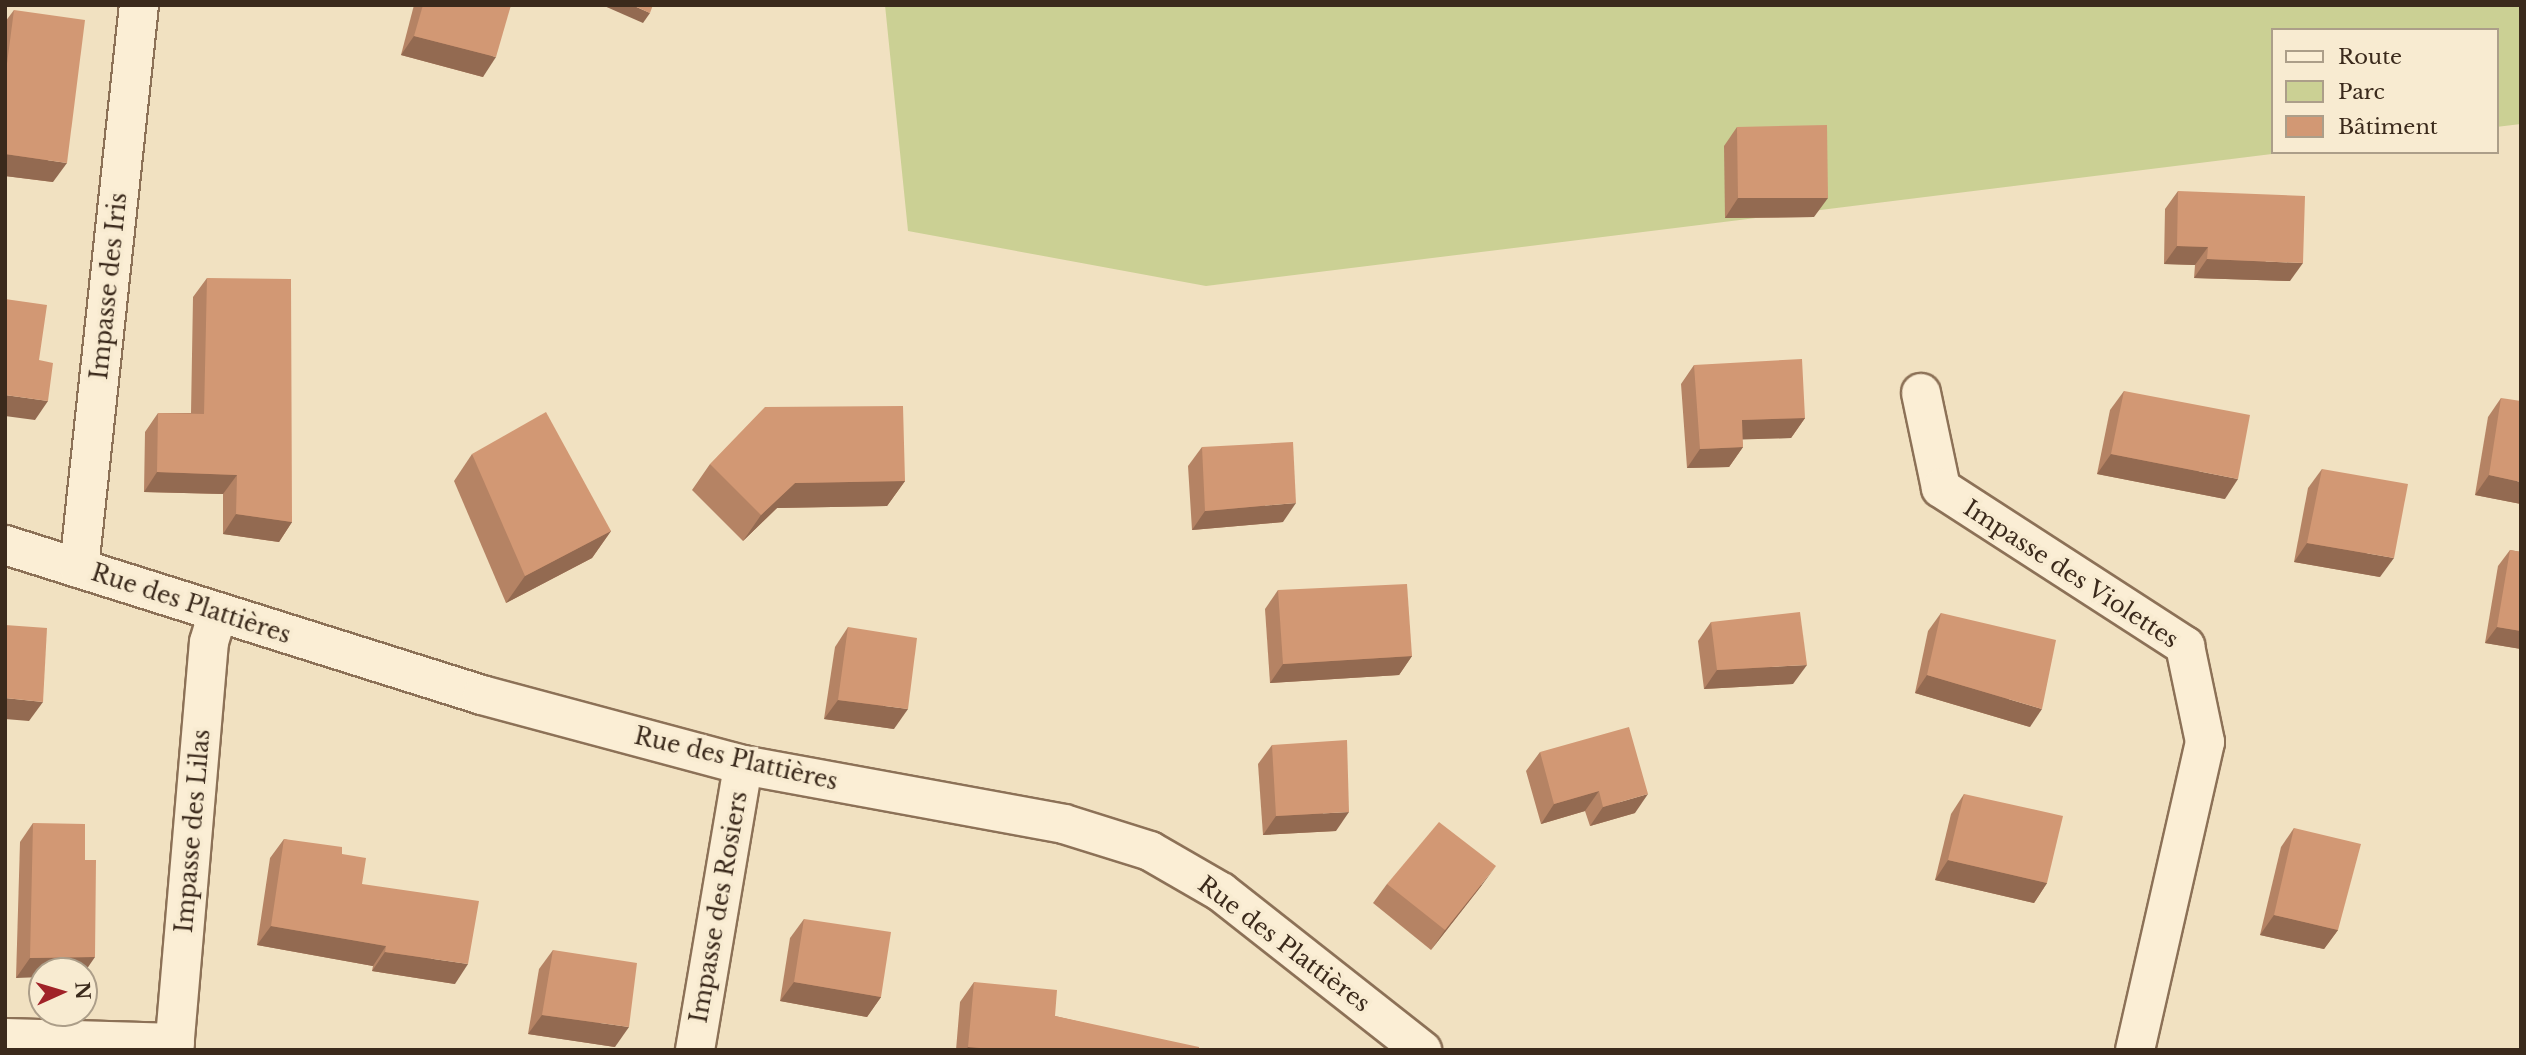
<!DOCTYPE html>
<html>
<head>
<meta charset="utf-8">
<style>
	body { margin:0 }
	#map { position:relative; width:2526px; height:1055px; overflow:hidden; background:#f1e1c1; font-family:"Libre Baskerville",serif }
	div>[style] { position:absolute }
	.green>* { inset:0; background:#cbd094 }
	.roads { filter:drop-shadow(2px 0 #8c7157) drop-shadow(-2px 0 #8c7157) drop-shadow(0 2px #8c7157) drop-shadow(0 -2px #8c7157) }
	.minor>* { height:38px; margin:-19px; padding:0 19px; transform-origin:19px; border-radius:19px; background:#fbeed5 }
	.wall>* { inset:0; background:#b58364 }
	.shaded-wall>* { inset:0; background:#936a51 }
	.building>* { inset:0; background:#d29874 }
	span { translate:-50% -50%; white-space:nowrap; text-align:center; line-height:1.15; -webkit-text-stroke:7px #f8ebd1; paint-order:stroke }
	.street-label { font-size:23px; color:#3b2a1c }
	.frame { position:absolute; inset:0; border:7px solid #3b2a1c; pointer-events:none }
	.legend { position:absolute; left:2271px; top:28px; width:228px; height:126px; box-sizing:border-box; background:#f8ebd1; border:2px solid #ac9e89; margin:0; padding:9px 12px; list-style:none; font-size:21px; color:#3b2a1c }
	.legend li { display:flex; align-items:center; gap:14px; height:35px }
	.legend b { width:35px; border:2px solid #ac9e89 }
	.north { position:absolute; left:28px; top:957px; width:70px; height:70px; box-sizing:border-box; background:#f8ebd1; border:2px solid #ac9e89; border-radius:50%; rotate:86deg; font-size:19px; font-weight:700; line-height:28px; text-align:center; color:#3b2a1c }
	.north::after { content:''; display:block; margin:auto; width:24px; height:32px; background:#a02228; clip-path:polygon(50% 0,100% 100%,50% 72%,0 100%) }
</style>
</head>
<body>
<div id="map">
	<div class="green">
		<div style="clip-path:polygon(885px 5px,2521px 5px,2521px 124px,2496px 127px,2496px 30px,2272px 30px,2272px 152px,2289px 152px,1206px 286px,908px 231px)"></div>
	</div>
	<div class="roads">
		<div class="minor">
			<div style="left:1921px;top:393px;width:97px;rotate:78.1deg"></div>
			<div style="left:1941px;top:488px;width:291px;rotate:32.9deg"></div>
			<div style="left:2185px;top:646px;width:98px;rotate:78.2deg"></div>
			<div style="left:2205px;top:742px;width:316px;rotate:102.8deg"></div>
			<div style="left:5px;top:545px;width:500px;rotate:17.46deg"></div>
			<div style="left:482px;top:695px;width:270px;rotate:15deg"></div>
			<div style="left:743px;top:765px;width:326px;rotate:10.4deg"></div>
			<div style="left:1064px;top:824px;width:90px;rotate:17.4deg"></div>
			<div style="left:1150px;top:851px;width:82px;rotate:30deg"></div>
			<div style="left:1221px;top:892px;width:256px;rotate:38.2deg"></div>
			<div style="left:79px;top:568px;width:566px;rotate:-83.92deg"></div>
			<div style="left:5px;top:1038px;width:170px;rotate:1.7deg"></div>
			<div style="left:174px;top:1050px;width:409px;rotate:-85.1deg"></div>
			<div style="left:209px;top:642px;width:30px;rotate:-73deg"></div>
			<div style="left:695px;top:1050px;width:289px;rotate:-80.4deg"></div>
		</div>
	</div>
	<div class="wall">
		<div style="clip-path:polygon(414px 5px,511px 5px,483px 77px,401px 55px)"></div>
		<div style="clip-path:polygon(14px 10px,53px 182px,5px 176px,5px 22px)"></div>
		<div style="clip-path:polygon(1737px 127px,1814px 217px,1725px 218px,1724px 146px)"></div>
		<div style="clip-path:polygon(2178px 191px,2290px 281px,2194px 278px,2195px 265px,2164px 264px,2165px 209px)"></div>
		<div style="clip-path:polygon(207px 278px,292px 522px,279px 542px,223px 534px,223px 494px,144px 492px,145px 432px,158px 413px,191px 413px,193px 297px)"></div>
		<div style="clip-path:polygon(1694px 365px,1805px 418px,1791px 438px,1742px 439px,1743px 447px,1729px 467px,1687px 468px,1681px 384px)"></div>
		<div style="clip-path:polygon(2124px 391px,2225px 499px,2097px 474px,2110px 410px)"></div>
		<div style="clip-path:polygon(2501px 398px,2521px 504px,2475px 495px,2488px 417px)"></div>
		<div style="clip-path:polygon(1202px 447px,1283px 522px,1192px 530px,1188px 466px)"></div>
		<div style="clip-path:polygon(472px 454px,611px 531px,592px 558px,506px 603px,454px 481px)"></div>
		<div style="clip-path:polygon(710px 464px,905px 481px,887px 506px,777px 508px,743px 541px,692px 490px)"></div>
		<div style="clip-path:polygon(2322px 469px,2380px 577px,2294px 562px,2308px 488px)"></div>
		<div style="clip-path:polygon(2510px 550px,2521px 552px,2521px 649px,2485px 643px,2498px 566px)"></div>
		<div style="clip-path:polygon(1278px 590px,1412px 656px,1399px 675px,1270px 683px,1265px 609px)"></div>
		<div style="clip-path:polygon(1941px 613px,2030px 727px,1915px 693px,1928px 631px)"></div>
		<div style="clip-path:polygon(1711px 622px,1793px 684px,1704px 689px,1698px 641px)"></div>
		<div style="clip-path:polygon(848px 627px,894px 729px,824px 719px,835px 647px)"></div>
		<div style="clip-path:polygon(1272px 745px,1336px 831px,1263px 835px,1258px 764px)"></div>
		<div style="clip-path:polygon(1540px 752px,1635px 813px,1590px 826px,1585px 811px,1541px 824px,1526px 771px)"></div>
		<div style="clip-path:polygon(1964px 794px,2047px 883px,2034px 903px,1935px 880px,1951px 814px)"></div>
		<div style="clip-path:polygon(33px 823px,85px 860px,95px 957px,16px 978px,20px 842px)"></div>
		<div style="clip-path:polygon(2294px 828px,2338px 930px,2324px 949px,2260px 935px,2281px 847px)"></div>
		<div style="clip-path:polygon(284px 839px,342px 854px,362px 884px,455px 984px,372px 971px,373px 966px,257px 945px,270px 858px)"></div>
		<div style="clip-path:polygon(1387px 884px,1482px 885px,1431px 950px,1373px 903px)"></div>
		<div style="clip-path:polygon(804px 919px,881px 997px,867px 1017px,780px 1001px,790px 938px)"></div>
		<div style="clip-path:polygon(553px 950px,615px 1047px,528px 1034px,539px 969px)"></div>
		<div style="clip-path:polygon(974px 982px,1055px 1016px,1199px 1050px,956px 1050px,960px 1002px)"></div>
	</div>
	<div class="shaded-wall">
		<div style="clip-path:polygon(602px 5px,632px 5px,650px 13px,643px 23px)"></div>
		<div style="clip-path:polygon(414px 36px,496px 57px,483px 77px,401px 55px)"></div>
		<div style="clip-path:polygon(5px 154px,67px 163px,53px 182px,5px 176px)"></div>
		<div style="clip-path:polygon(1738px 198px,1828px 198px,1814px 217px,1725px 218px)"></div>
		<div style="clip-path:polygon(2177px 246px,2208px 247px,2195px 265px,2164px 264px)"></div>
		<div style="clip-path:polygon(2207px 259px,2303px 263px,2290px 281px,2194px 278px)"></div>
		<div style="clip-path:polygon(5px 395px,48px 401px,35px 420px,5px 416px)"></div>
		<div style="clip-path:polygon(1805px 418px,1791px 438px,1728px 440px,1742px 420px)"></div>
		<div style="clip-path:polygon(1743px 447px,1729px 467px,1687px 468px,1700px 449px)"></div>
		<div style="clip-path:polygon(2111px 454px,2238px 479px,2225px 499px,2097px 474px)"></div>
		<div style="clip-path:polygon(157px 472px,237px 475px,223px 494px,144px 492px)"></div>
		<div style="clip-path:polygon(2489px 475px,2521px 482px,2521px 504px,2475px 495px)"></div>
		<div style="clip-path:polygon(905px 481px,887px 506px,777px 508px,743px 541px,761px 515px,795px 483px)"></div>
		<div style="clip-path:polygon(1296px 503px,1283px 522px,1192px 530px,1205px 511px)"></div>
		<div style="clip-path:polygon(236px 514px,292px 522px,279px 542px,223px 534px)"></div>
		<div style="clip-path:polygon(611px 531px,592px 558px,506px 603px,525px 576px)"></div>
		<div style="clip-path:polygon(2307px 543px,2394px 558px,2380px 577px,2294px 562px)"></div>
		<div style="clip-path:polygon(2497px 627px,2521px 631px,2521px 649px,2485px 643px)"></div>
		<div style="clip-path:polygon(1412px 656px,1399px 675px,1270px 683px,1283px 664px)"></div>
		<div style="clip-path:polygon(1807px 665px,1793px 684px,1704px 689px,1717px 670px)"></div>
		<div style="clip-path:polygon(1927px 675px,2042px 709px,2030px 727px,1915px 693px)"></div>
		<div style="clip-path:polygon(5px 698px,43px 702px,29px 721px,5px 719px)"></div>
		<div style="clip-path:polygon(838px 700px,908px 709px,894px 729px,824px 719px)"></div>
		<div style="clip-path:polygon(1599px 791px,1585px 811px,1541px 824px,1554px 804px)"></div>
		<div style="clip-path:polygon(1648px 794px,1635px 813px,1590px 826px,1603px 807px)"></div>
		<div style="clip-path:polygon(1349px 812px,1336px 831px,1263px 835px,1276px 816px)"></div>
		<div style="clip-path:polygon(1948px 860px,2047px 883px,2034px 903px,1935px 880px)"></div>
		<div style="clip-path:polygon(1496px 866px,1482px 885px,1431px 950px,1445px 930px)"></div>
		<div style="clip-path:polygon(2274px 915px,2338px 930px,2324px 949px,2260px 935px)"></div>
		<div style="clip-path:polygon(271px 926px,386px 946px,373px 966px,257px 945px)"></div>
		<div style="clip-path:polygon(385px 952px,468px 964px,455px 984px,372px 971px)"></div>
		<div style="clip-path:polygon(95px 957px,84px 973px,84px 971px,42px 971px,42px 977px,16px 978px,30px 958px)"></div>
		<div style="clip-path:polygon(794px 982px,881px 997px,867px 1017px,780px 1001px)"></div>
		<div style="clip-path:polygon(542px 1015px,629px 1027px,615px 1047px,528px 1034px)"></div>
		<div style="clip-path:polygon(968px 1047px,1004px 1050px,966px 1050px)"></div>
	</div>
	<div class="building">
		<div style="clip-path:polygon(423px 5px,511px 5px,496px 57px,414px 36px)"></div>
		<div style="clip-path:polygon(632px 5px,653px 5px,650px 13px)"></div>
		<div style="clip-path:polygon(14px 10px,85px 20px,67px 163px,5px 154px,5px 79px)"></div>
		<div style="clip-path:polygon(1827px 125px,1828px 198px,1738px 198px,1737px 127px)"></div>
		<div style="clip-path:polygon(2178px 191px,2305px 196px,2303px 263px,2207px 259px,2208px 247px,2177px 246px)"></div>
		<div style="clip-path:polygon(207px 278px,291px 279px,292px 522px,236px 514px,237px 475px,157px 472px,158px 413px,204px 414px)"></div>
		<div style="clip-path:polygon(5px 299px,47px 305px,39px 360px,53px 363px,48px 401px,5px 395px)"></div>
		<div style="clip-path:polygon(1802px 359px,1805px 418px,1742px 420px,1743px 447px,1700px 449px,1694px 365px)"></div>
		<div style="clip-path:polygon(2124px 391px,2250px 415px,2238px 479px,2111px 454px)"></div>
		<div style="clip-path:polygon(2501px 398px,2521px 401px,2521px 482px,2489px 475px)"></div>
		<div style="clip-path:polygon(903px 406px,905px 481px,795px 483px,761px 515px,710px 464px,765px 407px)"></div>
		<div style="clip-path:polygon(546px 412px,611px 531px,525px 576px,472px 454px)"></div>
		<div style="clip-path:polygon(1293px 442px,1296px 503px,1205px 511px,1202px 447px)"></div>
		<div style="clip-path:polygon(2322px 469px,2408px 484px,2394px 558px,2307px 543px)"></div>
		<div style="clip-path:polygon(2510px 550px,2521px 552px,2521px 631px,2497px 627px)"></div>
		<div style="clip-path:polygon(1407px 584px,1412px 656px,1283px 664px,1278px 590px)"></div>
		<div style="clip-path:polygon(1800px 612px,1807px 665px,1717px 670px,1711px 622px)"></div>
		<div style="clip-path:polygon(1941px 613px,2056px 640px,2042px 709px,1927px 675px)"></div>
		<div style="clip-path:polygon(5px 625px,47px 628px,43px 702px,5px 698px)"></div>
		<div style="clip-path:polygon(848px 627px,917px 638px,908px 709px,838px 700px)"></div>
		<div style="clip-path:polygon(1629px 727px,1648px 794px,1603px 807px,1599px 791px,1554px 804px,1540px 752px)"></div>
		<div style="clip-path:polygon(1347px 740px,1349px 812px,1276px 816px,1272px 745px)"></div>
		<div style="clip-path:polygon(1964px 794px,2063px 816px,2047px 883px,1948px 860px)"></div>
		<div style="clip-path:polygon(1439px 822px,1496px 866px,1445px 930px,1387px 884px)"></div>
		<div style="clip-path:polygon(33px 823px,85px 824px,85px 860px,96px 860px,95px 957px,30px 958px)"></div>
		<div style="clip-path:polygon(2294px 828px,2361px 844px,2338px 930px,2274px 915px)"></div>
		<div style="clip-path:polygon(284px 839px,342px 847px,342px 854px,366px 858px,362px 884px,479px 901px,468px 964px,385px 952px,386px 946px,271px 926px)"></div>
		<div style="clip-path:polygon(804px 919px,891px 932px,881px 997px,794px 982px)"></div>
		<div style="clip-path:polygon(553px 950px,637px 963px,629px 1027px,542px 1015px)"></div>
		<div style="clip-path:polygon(974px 982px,1057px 990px,1055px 1016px,1199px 1047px,1199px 1050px,1004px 1050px,968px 1047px)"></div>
	</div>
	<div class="street-label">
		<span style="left:109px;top:286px;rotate:-84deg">Impasse des Iris</span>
		<span style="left:2071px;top:574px;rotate:33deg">Impasse des Violettes</span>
		<span style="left:191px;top:604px;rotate:18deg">Rue des Plattières</span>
		<span style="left:736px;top:759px;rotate:13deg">Rue des Plattières</span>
		<span style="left:193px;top:831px;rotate:-85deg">Impasse des Lilas</span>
		<span style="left:719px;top:907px;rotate:-80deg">Impasse des Rosiers</span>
		<span style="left:1284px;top:944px;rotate:37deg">Rue des Plattières</span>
	</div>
	<div class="frame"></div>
	<ul class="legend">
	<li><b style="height:9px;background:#fbeed5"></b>Route</li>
	<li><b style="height:19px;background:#cbd094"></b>Parc</li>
	<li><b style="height:19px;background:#d29874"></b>Bâtiment</li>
	</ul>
	<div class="north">N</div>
</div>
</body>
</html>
